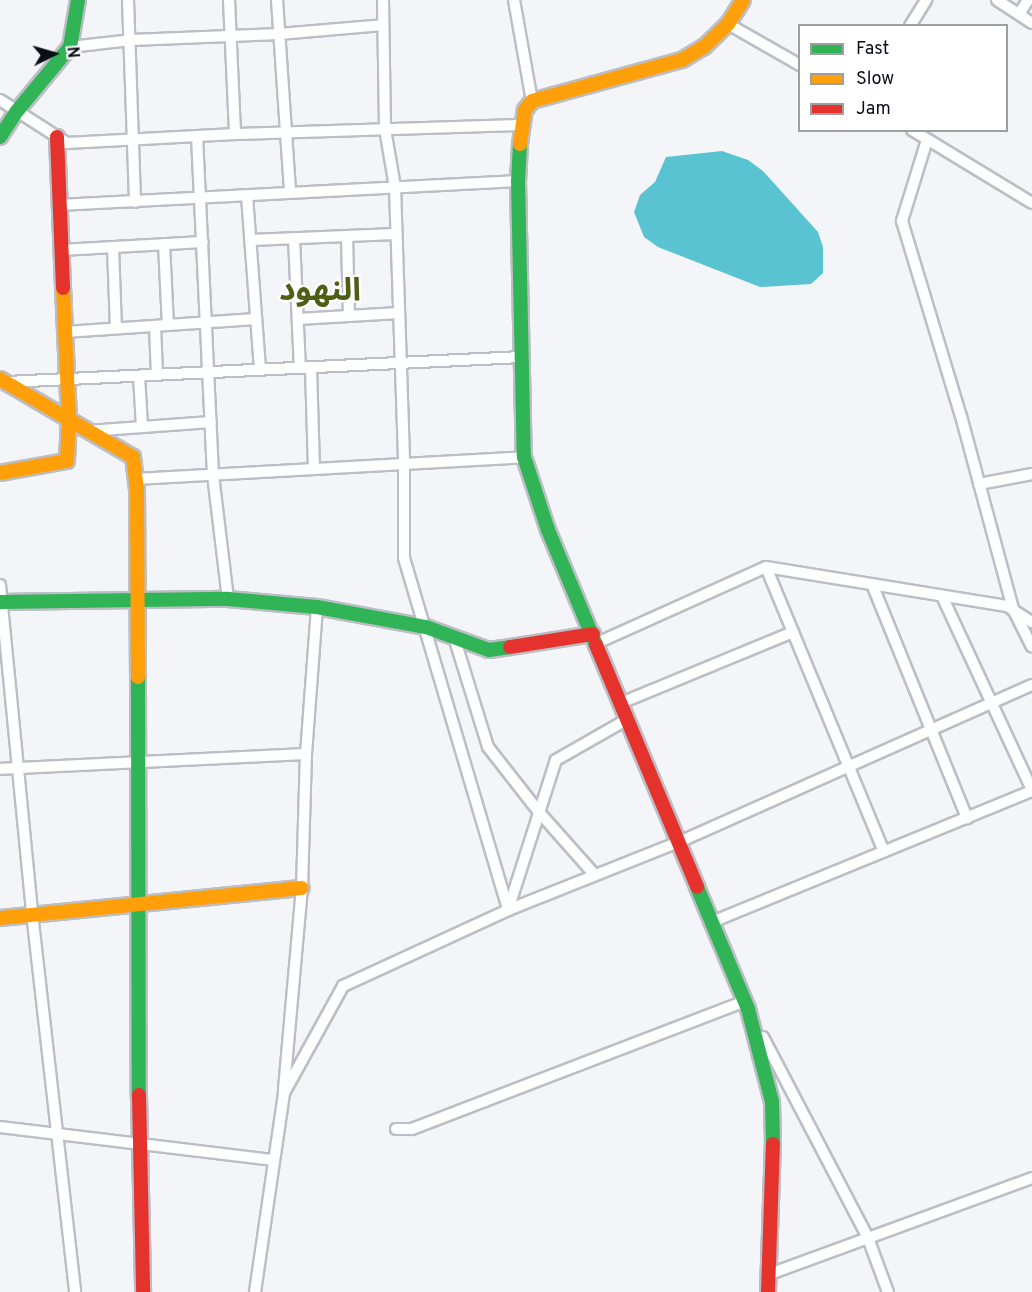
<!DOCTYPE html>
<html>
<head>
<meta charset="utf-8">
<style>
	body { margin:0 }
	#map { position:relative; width:1032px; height:1292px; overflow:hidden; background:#f3f5f8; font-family:Overpass,"Noto Sans Arabic",sans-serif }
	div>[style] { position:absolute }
	.water>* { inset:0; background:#59c3d1 }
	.roads { filter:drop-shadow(2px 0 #bbbfc5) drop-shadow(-2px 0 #bbbfc5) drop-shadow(0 2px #bbbfc5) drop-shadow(0 -2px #bbbfc5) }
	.street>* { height:10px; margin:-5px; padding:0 5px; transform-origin:5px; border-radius:5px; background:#fdfefe }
	.fast>* { height:14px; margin:-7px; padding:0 7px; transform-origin:7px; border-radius:7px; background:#30b455 }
	.slow>* { height:14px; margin:-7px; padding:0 7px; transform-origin:7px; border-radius:7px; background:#ff9f0a }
	.jam>* { height:14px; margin:-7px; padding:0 7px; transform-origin:7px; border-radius:7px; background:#e5322d }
	span { translate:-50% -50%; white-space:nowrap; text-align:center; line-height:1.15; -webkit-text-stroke:4.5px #fff; paint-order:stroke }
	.town-label { font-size:32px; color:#4c5f15; font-weight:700 }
	.legend { position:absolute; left:798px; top:24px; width:210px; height:108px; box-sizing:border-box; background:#fff; border:2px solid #9d9fa2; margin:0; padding:8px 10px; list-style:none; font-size:18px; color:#0a0e17 }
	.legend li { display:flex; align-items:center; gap:12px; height:30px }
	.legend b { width:30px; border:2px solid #9d9fa2 }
	.north { position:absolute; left:24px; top:24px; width:60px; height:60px; -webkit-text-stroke:4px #fff; paint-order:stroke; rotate:85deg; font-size:16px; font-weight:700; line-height:24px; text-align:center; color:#0a0e17 }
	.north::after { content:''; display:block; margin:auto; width:21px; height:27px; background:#0a0e17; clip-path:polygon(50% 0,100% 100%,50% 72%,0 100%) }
</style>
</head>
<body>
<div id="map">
	<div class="water">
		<div style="clip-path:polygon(722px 151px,748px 160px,763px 171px,818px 232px,823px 247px,823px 273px,811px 284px,760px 287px,658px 247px,644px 237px,634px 212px,640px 195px,655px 182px,666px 157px)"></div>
	</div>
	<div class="roads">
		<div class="street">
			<div style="left:128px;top:0;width:202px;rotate:88deg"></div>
			<div style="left:229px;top:0;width:134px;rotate:87.4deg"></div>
			<div style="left:277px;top:0;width:193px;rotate:86.1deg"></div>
			<div style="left:383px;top:0;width:129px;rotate:89.1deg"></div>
			<div style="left:385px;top:129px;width:59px;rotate:80.2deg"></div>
			<div style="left:395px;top:187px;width:276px;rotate:88.1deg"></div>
			<div style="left:404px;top:463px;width:95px;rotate:90deg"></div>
			<div style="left:404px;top:558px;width:367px;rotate:73.5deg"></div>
			<div style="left:508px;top:910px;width:184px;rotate:-21.7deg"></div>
			<div style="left:679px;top:842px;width:386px;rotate:-24deg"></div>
			<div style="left:514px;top:0;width:103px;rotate:79.9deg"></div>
			<div style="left:997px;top:0;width:42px;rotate:33.3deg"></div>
			<div style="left:1019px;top:14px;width:17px;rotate:-57deg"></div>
			<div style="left:728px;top:24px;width:83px;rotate:29.7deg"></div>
			<div style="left:910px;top:26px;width:31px;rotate:-58deg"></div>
			<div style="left:70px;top:47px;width:61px;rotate:-6.5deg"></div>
			<div style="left:131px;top:40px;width:148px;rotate:-2.3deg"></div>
			<div style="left:279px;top:34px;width:104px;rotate:-4.9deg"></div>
			<div style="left:0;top:100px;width:80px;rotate:32.7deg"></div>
			<div style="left:67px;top:143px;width:168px;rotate:-3.1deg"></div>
			<div style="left:235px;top:134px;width:286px;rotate:-1.8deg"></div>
			<div style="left:912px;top:130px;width:140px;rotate:31.3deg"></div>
			<div style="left:197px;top:136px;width:339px;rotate:87.3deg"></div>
			<div style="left:213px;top:475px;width:125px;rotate:83.1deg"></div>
			<div style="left:927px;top:140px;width:85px;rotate:107.2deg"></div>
			<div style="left:902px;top:221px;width:204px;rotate:73.2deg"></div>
			<div style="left:961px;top:416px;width:200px;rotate:74.9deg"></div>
			<div style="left:1013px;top:609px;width:42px;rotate:63.4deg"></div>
			<div style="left:247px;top:196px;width:174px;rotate:85.7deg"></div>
			<div style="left:59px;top:205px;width:460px;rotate:-3deg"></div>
			<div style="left:347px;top:236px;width:80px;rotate:88.6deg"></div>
			<div style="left:294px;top:238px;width:130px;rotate:87.4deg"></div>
			<div style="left:250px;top:240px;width:146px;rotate:-2.4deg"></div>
			<div style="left:164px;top:244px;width:81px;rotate:87.2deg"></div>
			<div style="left:113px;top:247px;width:81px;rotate:87.9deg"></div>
			<div style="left:61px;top:250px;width:142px;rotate:-3.2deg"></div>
			<div style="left:298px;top:319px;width:101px;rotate:-3.4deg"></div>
			<div style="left:155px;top:326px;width:49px;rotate:87.7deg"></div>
			<div style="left:65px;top:332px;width:191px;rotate:-3.9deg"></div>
			<div style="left:311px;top:368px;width:101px;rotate:88.3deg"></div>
			<div style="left:139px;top:376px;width:51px;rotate:86.6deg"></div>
			<div style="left:7px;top:382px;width:516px;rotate:-2.78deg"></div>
			<div style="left:88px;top:431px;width:123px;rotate:-4.2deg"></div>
			<div style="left:136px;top:479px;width:389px;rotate:-3.2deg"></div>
			<div style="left:979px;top:484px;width:54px;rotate:-10.7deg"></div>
			<div style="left:766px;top:567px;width:308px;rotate:67.5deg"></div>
			<div style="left:872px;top:584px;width:253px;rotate:67.9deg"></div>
			<div style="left:0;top:585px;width:330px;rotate:84.4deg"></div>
			<div style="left:32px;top:913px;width:381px;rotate:83.5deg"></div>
			<div style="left:942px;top:596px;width:214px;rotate:65.1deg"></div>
			<div style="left:454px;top:637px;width:115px;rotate:72.8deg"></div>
			<div style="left:488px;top:747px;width:83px;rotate:51.9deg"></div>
			<div style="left:539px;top:812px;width:84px;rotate:48.4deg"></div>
			<div style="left:597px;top:643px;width:185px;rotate:-24.2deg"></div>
			<div style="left:766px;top:567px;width:244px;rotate:9.2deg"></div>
			<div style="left:1007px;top:606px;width:30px;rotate:33deg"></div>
			<div style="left:621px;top:703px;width:186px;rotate:-22.4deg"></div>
			<div style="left:0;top:769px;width:306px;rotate:-2.8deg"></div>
			<div style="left:712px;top:922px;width:346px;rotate:-22.3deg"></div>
			<div style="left:763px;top:1037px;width:227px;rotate:62.4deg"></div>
			<div style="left:868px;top:1238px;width:58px;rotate:69.7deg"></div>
			<div style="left:284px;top:1089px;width:202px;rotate:-84.9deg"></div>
			<div style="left:302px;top:888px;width:134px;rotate:-88.3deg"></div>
			<div style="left:306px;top:754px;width:147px;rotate:-85.7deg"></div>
			<div style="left:0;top:1127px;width:276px;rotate:6.9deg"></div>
			<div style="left:396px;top:1129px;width:16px"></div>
			<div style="left:412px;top:1129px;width:357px;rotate:-21deg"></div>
			<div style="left:767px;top:1275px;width:282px;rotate:-20.1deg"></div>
			<div style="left:255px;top:1292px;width:201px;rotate:-81.7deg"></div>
			<div style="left:284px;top:1093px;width:122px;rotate:-61.1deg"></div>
			<div style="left:343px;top:986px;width:182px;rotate:-24.7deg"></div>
			<div style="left:508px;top:910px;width:157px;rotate:-72.3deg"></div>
			<div style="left:556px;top:760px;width:83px;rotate:-29.7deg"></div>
		</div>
		<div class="fast">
			<div style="left:0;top:137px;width:31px;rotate:-57deg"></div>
			<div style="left:17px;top:111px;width:83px;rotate:-50.4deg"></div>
			<div style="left:70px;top:47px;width:48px;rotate:-80.3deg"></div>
			<div style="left:520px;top:144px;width:37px;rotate:93deg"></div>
			<div style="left:518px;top:181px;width:276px;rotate:88.8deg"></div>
			<div style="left:524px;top:457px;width:77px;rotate:71.8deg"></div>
			<div style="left:548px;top:530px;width:125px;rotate:67.3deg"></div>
			<div style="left:0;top:602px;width:228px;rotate:-0.8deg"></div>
			<div style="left:228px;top:599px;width:89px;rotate:5.1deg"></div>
			<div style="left:317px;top:607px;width:111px;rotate:10.4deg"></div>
			<div style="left:426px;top:627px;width:67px;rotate:20.1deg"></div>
			<div style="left:489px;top:650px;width:21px;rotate:-8deg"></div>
			<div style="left:138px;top:677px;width:418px;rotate:89.9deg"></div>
			<div style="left:697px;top:887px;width:132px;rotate:67.3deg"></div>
			<div style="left:748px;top:1009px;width:96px;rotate:75.5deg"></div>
			<div style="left:772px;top:1102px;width:42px;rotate:88.6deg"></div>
		</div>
		<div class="slow">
			<div style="left:520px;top:144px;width:34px;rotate:-82deg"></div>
			<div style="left:525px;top:110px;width:11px;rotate:-52deg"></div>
			<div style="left:532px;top:101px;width:156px;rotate:-15.3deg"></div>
			<div style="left:682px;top:60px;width:26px;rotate:-31deg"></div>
			<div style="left:704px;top:47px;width:33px;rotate:-44deg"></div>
			<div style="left:728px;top:24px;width:28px;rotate:-58deg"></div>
			<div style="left:0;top:379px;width:154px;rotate:30.4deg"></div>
			<div style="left:133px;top:457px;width:32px;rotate:83deg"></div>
			<div style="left:137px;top:489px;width:188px;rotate:89.7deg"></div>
			<div style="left:0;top:473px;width:68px;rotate:-10.2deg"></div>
			<div style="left:67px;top:461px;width:42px;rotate:-87.3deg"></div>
			<div style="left:69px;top:419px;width:131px;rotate:-92.6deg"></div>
			<div style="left:0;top:918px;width:303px;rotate:-5.7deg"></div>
		</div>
		<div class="jam">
			<div style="left:57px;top:137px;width:151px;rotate:87.7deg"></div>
			<div style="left:596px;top:645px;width:262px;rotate:67.3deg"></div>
			<div style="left:510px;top:647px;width:84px;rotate:-8.9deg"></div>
			<div style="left:139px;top:1095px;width:197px;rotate:88.8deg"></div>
			<div style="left:768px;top:1292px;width:148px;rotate:-88.1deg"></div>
		</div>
	</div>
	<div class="town-label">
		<span style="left:320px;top:292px">النهود</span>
	</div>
	<ul class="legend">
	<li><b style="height:8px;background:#30b455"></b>Fast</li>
	<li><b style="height:8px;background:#ff9f0a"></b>Slow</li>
	<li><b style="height:8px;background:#e5322d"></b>Jam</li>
	</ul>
	<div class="north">N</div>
</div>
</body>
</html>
